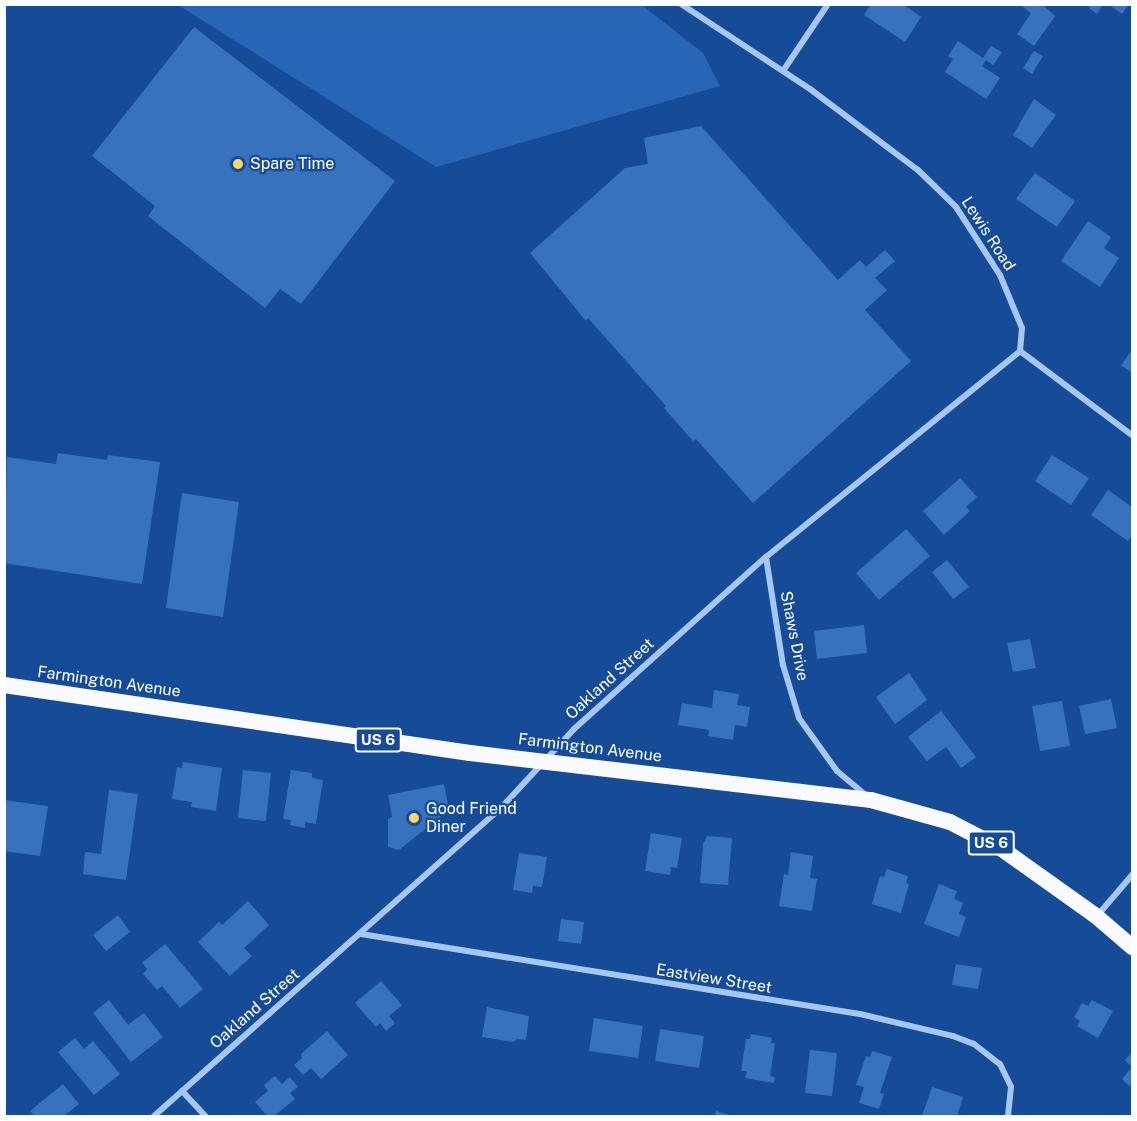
<!DOCTYPE html>
<html>
<head>
<meta charset="utf-8">
<style>
	body { margin:0 }
	#map { position:relative; width:1137px; height:1121px; overflow:hidden; background:#154b97; font-family:"Public Sans",sans-serif }
	div>[style] { position:absolute }
	.green>* { inset:0; background:#2865b6 }
	.building>* { inset:0; background:#3972bc }
	.minor>* { height:6px; margin:-3px; padding:0 3px; transform-origin:3px; border-radius:3px; background:#a6c7f2 }
	.trunk>* { height:16px; margin:-8px; padding:0 8px; transform-origin:8px; border-radius:8px; background:#f8faff }
	.dots>* { width:16px; height:16px; translate:-50% -50%; box-sizing:border-box; border:3px solid #154b97; border-radius:50% }
	span { translate:-50% -50%; white-space:nowrap; text-align:center; line-height:1.15; -webkit-text-stroke:4.5px #154b97; paint-order:stroke }
	.shield-label span { padding:2px 4px; background:#154b97; border:2px solid; border-radius:4px; -webkit-text-stroke-width:0 }
	.shield-label { font-size:15px; color:#fff; font-weight:700 }
	.poi-label { font-size:16px; color:#fff }
	.left { translate:0 -50%; text-align:left }
	.street-label { font-size:16px; color:#fff }
	.frame { position:absolute; inset:0; border:6px solid #fff; pointer-events:none }
</style>
</head>
<body>
<div id="map">
	<div class="green">
		<div style="clip-path:polygon(178px 5px,642px 5px,703px 53px,720px 86px,436px 167px)"></div>
	</div>
	<div class="building">
		<div style="clip-path:polygon(871px 4px,903px 4px,921px 17px,905px 42px,864px 15px)"></div>
		<div style="clip-path:polygon(1019px 4px,1042px 4px,1055px 16px,1034px 46px,1017px 34px,1031px 13px)"></div>
		<div style="clip-path:polygon(1091px 4px,1103px 4px,1097px 14px,1089px 8px)"></div>
		<div style="clip-path:polygon(1108px 4px,1129px 4px,1122px 14px)"></div>
		<div style="clip-path:polygon(194px 27px,395px 181px,301px 304px,280px 289px,265px 308px,148px 216px,155px 206px,92px 156px)"></div>
		<div style="clip-path:polygon(958px 41px,983px 58px,991px 46px,1002px 52px,993px 65px,986px 60px,982px 66px,1000px 78px,986px 99px,945px 72px,953px 59px,948px 56px)"></div>
		<div style="clip-path:polygon(1034px 51px,1043px 56px,1032px 74px,1023px 68px)"></div>
		<div style="clip-path:polygon(1034px 99px,1056px 115px,1032px 148px,1013px 135px)"></div>
		<div style="clip-path:polygon(701px 126px,838px 280px,860px 260px,866px 267px,885px 250px,895px 261px,875px 278px,887px 290px,865px 310px,911px 361px,753px 503px,696px 439px,693px 441px,664px 408px,666px 406px,588px 318px,586px 321px,530px 253px,625px 168px,648px 164px,644px 138px)"></div>
		<div style="clip-path:polygon(1035px 173px,1075px 201px,1057px 227px,1016px 199px)"></div>
		<div style="clip-path:polygon(1088px 221px,1111px 237px,1104px 248px,1119px 258px,1100px 287px,1061px 261px)"></div>
		<div style="clip-path:polygon(1132px 350px,1132px 373px,1121px 365px)"></div>
		<div style="clip-path:polygon(58px 453px,107px 460px,108px 455px,160px 462px,142px 584px,4px 563px,7px 457px,56px 464px)"></div>
		<div style="clip-path:polygon(1052px 455px,1089px 478px,1071px 505px,1035px 481px)"></div>
		<div style="clip-path:polygon(960px 478px,977px 497px,966px 507px,970px 511px,944px 535px,923px 511px)"></div>
		<div style="clip-path:polygon(1108px 490px,1132px 507px,1132px 535px,1128px 541px,1091px 515px)"></div>
		<div style="clip-path:polygon(182px 493px,239px 502px,223px 617px,166px 608px)"></div>
		<div style="clip-path:polygon(906px 529px,930px 556px,879px 600px,856px 573px)"></div>
		<div style="clip-path:polygon(947px 560px,969px 587px,953px 599px,932px 572px)"></div>
		<div style="clip-path:polygon(864px 625px,867px 653px,817px 659px,814px 631px)"></div>
		<div style="clip-path:polygon(1030px 639px,1036px 668px,1013px 672px,1007px 643px)"></div>
		<div style="clip-path:polygon(909px 673px,927px 700px,895px 724px,876px 697px)"></div>
		<div style="clip-path:polygon(714px 690px,739px 694px,737px 705px,750px 707px,747px 727px,735px 725px,733px 740px,708px 736px,709px 730px,678px 725px,682px 703px,712px 708px)"></div>
		<div style="clip-path:polygon(1111px 699px,1117px 728px,1085px 734px,1079px 706px)"></div>
		<div style="clip-path:polygon(1062px 701px,1070px 746px,1040px 751px,1032px 706px)"></div>
		<div style="clip-path:polygon(941px 711px,976px 757px,961px 768px,946px 747px,927px 761px,908px 737px)"></div>
		<div style="clip-path:polygon(183px 762px,222px 768px,216px 811px,191px 807px,192px 802px,172px 799px,177px 767px,182px 768px)"></div>
		<div style="clip-path:polygon(243px 770px,271px 773px,266px 821px,238px 818px)"></div>
		<div style="clip-path:polygon(291px 770px,312px 773px,312px 778px,323px 780px,316px 824px,305px 822px,305px 828px,290px 825px,291px 820px,283px 819px)"></div>
		<div style="clip-path:polygon(444px 784px,449px 810px,399px 850px,388px 847px,388px 819px,392px 817px,388px 795px)"></div>
		<div style="clip-path:polygon(109px 790px,138px 794px,126px 880px,83px 874px,85px 852px,101px 854px)"></div>
		<div style="clip-path:polygon(4px 800px,48px 806px,40px 856px,4px 851px)"></div>
		<div style="clip-path:polygon(651px 833px,682px 838px,677px 868px,671px 867px,670px 875px,645px 871px)"></div>
		<div style="clip-path:polygon(707px 836px,732px 838px,728px 885px,700px 883px,703px 844px)"></div>
		<div style="clip-path:polygon(791px 852px,813px 856px,810px 878px,817px 879px,812px 911px,779px 906px,784px 874px,788px 875px)"></div>
		<div style="clip-path:polygon(519px 853px,547px 857px,542px 887px,533px 886px,532px 893px,513px 890px)"></div>
		<div style="clip-path:polygon(887px 869px,908px 876px,906px 883px,909px 884px,901px 913px,872px 904px,880px 876px,884px 877px)"></div>
		<div style="clip-path:polygon(939px 884px,957px 891px,954px 899px,963px 903px,959px 914px,966px 917px,959px 937px,924px 924px)"></div>
		<div style="clip-path:polygon(248px 901px,269px 925px,244px 948px,252px 956px,230px 976px,198px 942px,219px 922px,222px 925px)"></div>
		<div style="clip-path:polygon(118px 915px,130px 932px,106px 951px,93px 935px)"></div>
		<div style="clip-path:polygon(561px 919px,584px 922px,581px 944px,558px 941px)"></div>
		<div style="clip-path:polygon(165px 944px,203px 989px,180px 1008px,162px 986px,157px 990px,143px 974px,147px 969px,142px 963px)"></div>
		<div style="clip-path:polygon(956px 964px,982px 968px,978px 989px,952px 985px)"></div>
		<div style="clip-path:polygon(381px 981px,402px 1005px,389px 1016px,395px 1023px,386px 1031px,380px 1023px,376px 1027px,355px 1003px)"></div>
		<div style="clip-path:polygon(109px 1000px,128px 1025px,144px 1013px,163px 1037px,131px 1062px,93px 1013px)"></div>
		<div style="clip-path:polygon(1092px 1000px,1113px 1011px,1098px 1038px,1077px 1026px,1080px 1021px,1074px 1017px,1082px 1003px,1088px 1006px)"></div>
		<div style="clip-path:polygon(487px 1007px,529px 1016px,526px 1040px,517px 1039px,513px 1042px,482px 1037px)"></div>
		<div style="clip-path:polygon(594px 1018px,643px 1026px,638px 1058px,589px 1051px)"></div>
		<div style="clip-path:polygon(660px 1029px,704px 1036px,699px 1068px,655px 1061px)"></div>
		<div style="clip-path:polygon(327px 1031px,348px 1055px,321px 1079px,311px 1068px,303px 1075px,294px 1065px,302px 1058px,301px 1054px)"></div>
		<div style="clip-path:polygon(751px 1034px,772px 1038px,771px 1043px,775px 1043px,770px 1076px,775px 1077px,774px 1083px,745px 1078px,747px 1071px,741px 1071px,746px 1039px,750px 1039px)"></div>
		<div style="clip-path:polygon(75px 1038px,84px 1049px,93px 1041px,120px 1074px,94px 1095px,58px 1052px)"></div>
		<div style="clip-path:polygon(810px 1050px,837px 1053px,832px 1096px,805px 1093px)"></div>
		<div style="clip-path:polygon(872px 1051px,892px 1057px,880px 1093px,884px 1094px,879px 1109px,859px 1103px,864px 1087px,856px 1085px,866px 1056px,870px 1057px)"></div>
		<div style="clip-path:polygon(1132px 1052px,1132px 1083px,1129px 1086px,1122px 1079px,1132px 1067px,1125px 1060px)"></div>
		<div style="clip-path:polygon(275px 1076px,282px 1084px,290px 1077px,298px 1087px,290px 1093px,295px 1099px,274px 1116px,267px 1116px,255px 1102px,268px 1091px,264px 1085px)"></div>
		<div style="clip-path:polygon(63px 1084px,79px 1104px,64px 1116px,35px 1116px,30px 1111px)"></div>
		<div style="clip-path:polygon(932px 1087px,963px 1097px,957px 1116px,922px 1116px)"></div>
		<div style="clip-path:polygon(716px 1111px,733px 1116px,714px 1116px)"></div>
	</div>
	<div class="minor">
		<div style="left:681px;top:4px;width:154px;rotate:33.4deg"></div>
		<div style="left:810px;top:89px;width:135px;rotate:36.9deg"></div>
		<div style="left:918px;top:170px;width:53px;rotate:44.2deg"></div>
		<div style="left:956px;top:207px;width:81px;rotate:57.1deg"></div>
		<div style="left:1000px;top:275px;width:57px;rotate:67.5deg"></div>
		<div style="left:1022px;top:328px;width:23px;rotate:95deg"></div>
		<div style="left:783px;top:71px;width:81px;rotate:-56.1deg"></div>
		<div style="left:1020px;top:351px;width:140px;rotate:36.9deg"></div>
		<div style="left:766px;top:557px;width:109px;rotate:81.1deg"></div>
		<div style="left:783px;top:665px;width:55px;rotate:73.2deg"></div>
		<div style="left:799px;top:718px;width:65px;rotate:54.4deg"></div>
		<div style="left:837px;top:771px;width:38px;rotate:40deg"></div>
		<div style="left:1097px;top:916px;width:54px;rotate:-49.5deg"></div>
		<div style="left:361px;top:934px;width:505px;rotate:9.11deg"></div>
		<div style="left:860px;top:1014px;width:96px;rotate:13.3deg"></div>
		<div style="left:953px;top:1036px;width:22px;rotate:21deg"></div>
		<div style="left:974px;top:1044px;width:33px;rotate:38deg"></div>
		<div style="left:1000px;top:1064px;width:25px;rotate:64deg"></div>
		<div style="left:1011px;top:1087px;width:29px;rotate:96deg"></div>
		<div style="left:182px;top:1091px;width:34px;rotate:47deg"></div>
		<div style="left:154px;top:1116px;width:463px;rotate:-41.6deg"></div>
		<div style="left:500px;top:809px;width:109px;rotate:-47.2deg"></div>
		<div style="left:574px;top:729px;width:258px;rotate:-41.9deg"></div>
		<div style="left:766px;top:557px;width:327px;rotate:-39deg"></div>
	</div>
	<div class="trunk">
		<div style="left:4px;top:685px;width:471px;rotate:8.3deg"></div>
		<div style="left:470px;top:753px;width:404px;rotate:6.7deg"></div>
		<div style="left:871px;top:800px;width:82px;rotate:15.6deg"></div>
		<div style="left:950px;top:822px;width:59px;rotate:27.4deg"></div>
		<div style="left:1002px;top:849px;width:115px;rotate:35.5deg"></div>
		<div style="left:1096px;top:916px;width:48px;rotate:40.7deg"></div>
	</div>
	<div class="dots">
		<div style="left:238px;top:164px;background:#ffd667"></div>
		<div style="left:414px;top:818px;background:#ffd667"></div>
	</div>
	<div class="shield-label">
		<span style="left:378px;top:740px">US 6</span>
		<span style="left:991px;top:843px">US 6</span>
	</div>
	<div class="poi-label">
		<span class="left" style="left:250px;top:164px">Spare Time</span>
		<span class="left" style="left:426px;top:818px">Good Friend<br>Diner</span>
	</div>
	<div class="street-label">
		<span style="left:988px;top:234px;rotate:57deg">Lewis Road</span>
		<span style="left:794px;top:636px;rotate:79deg">Shaws Drive</span>
		<span style="left:610px;top:679px;rotate:-42deg">Oakland Street</span>
		<span style="left:109px;top:682px;rotate:8deg">Farmington Avenue</span>
		<span style="left:590px;top:748px;rotate:7deg">Farmington Avenue</span>
		<span style="left:714px;top:979px;rotate:9deg">Eastview Street</span>
		<span style="left:255px;top:1009px;rotate:-41deg">Oakland Street</span>
	</div>
	<div class="frame"></div>
</div>
</body>
</html>
